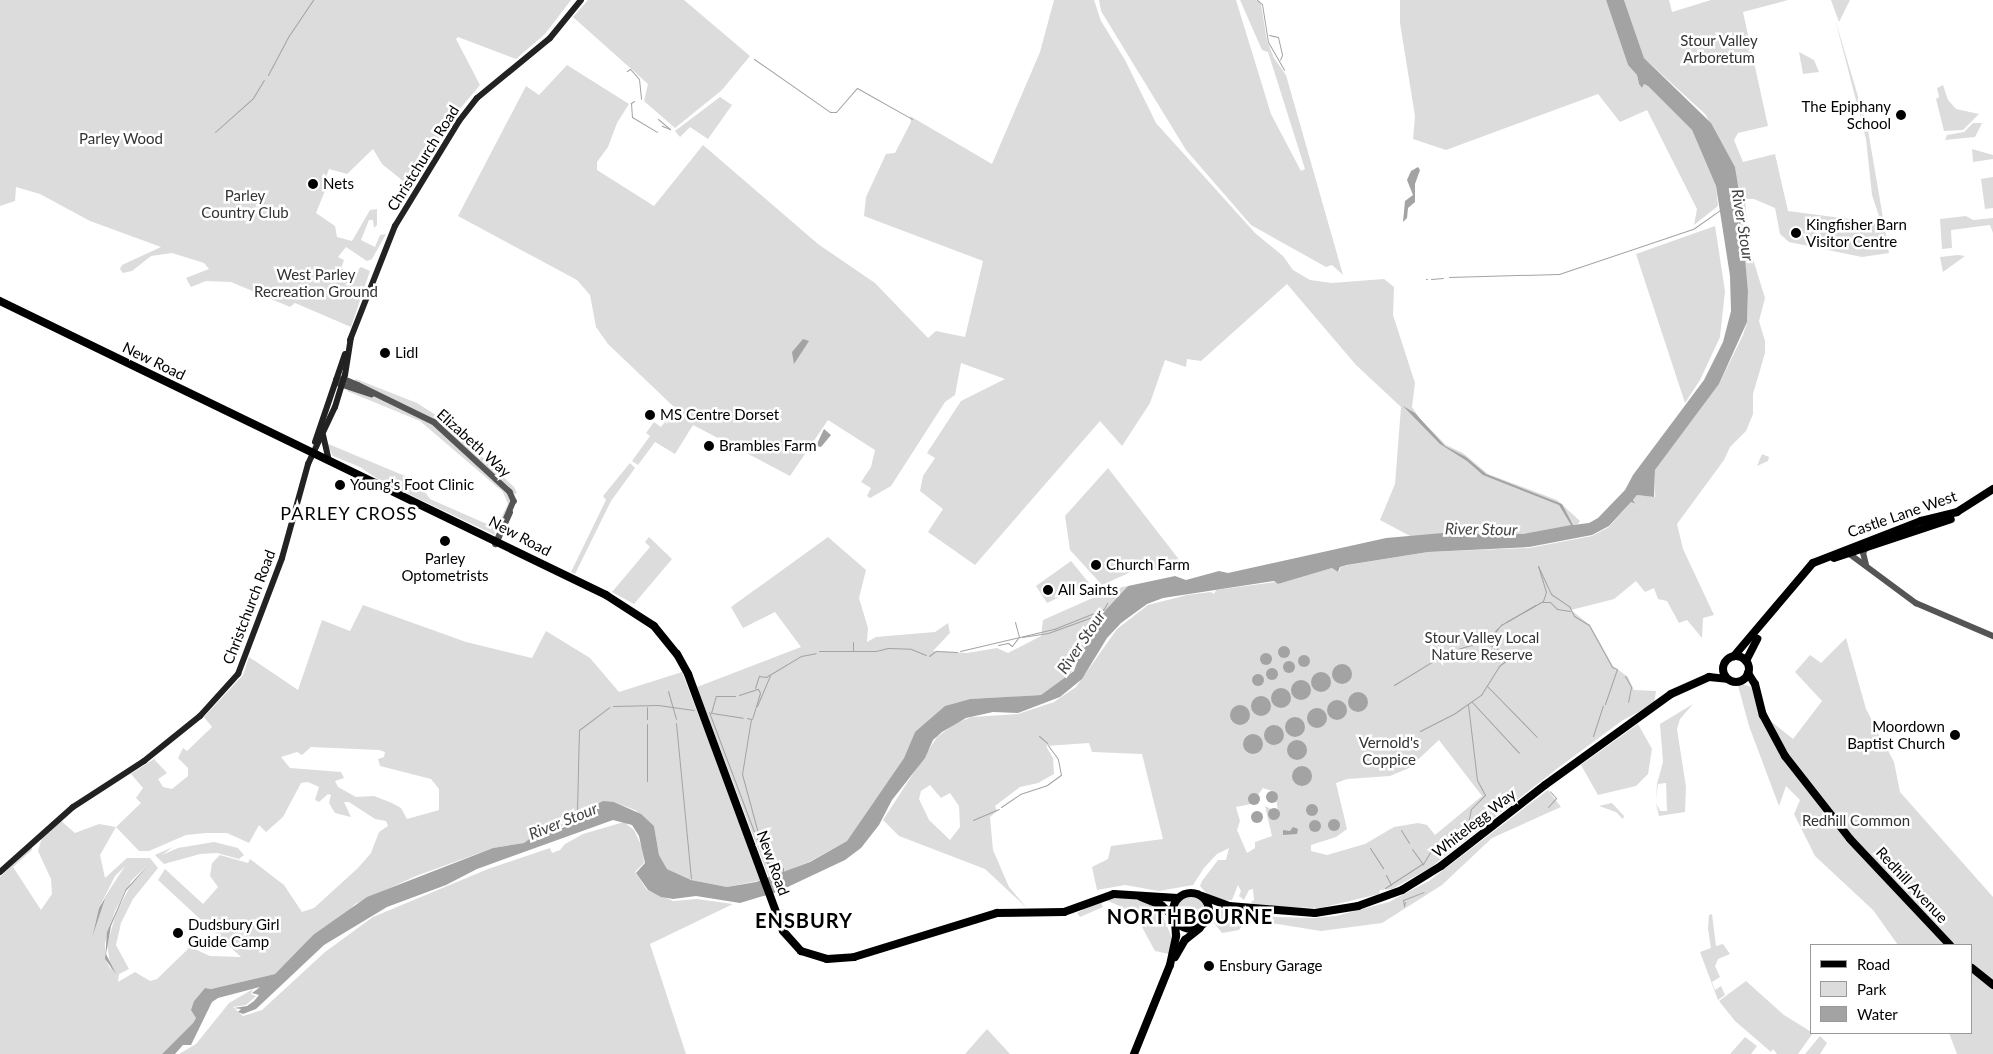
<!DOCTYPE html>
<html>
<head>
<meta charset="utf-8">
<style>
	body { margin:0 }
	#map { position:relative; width:1993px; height:1054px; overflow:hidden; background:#fff; font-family:Lato,sans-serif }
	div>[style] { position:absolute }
	.green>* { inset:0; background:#dcdcdc }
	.round { border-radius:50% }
	.water>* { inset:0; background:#a3a3a3 }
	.stream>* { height:1px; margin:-0.5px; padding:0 0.5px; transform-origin:0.5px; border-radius:0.5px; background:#a3a3a3 }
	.tertiary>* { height:5.5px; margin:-2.75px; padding:0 2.75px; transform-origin:2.75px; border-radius:2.75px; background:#555 }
	.secondary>* { height:6px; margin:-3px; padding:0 3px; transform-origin:3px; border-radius:3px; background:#222 }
	.primary>* { height:8px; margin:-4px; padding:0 4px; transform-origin:4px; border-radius:4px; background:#000 }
	.primary>.ring { margin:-4px; padding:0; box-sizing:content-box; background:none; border:8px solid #000; border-radius:50% }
	.dots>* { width:14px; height:14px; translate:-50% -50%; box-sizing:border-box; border:2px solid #fff; border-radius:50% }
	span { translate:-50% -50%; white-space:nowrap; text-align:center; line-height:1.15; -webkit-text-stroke:5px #fff; paint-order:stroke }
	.park-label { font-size:15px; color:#333 }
	.poi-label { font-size:15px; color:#000 }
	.right { translate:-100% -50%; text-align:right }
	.left { translate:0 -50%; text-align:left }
	.street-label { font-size:15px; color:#000 }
	.water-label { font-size:16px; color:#444; font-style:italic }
	.quarter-label { font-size:18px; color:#000; letter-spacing:1px }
	.district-label { font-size:20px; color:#000; font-weight:700; letter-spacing:1px }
	.legend { position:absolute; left:1810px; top:944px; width:162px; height:90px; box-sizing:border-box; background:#fff; border:1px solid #999; margin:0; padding:6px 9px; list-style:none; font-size:15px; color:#000 }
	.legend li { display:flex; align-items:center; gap:10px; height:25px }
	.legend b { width:25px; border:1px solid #999 }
</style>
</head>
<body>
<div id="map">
	<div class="green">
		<div style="clip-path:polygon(0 0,571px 0,545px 34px,516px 59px,458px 37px,456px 39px,480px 85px,453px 117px,408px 185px,382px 164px,373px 149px,347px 174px,329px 169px,324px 183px,327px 186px,316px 213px,335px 226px,337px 237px,352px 241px,370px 210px,377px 209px,377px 225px,374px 228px,373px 220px,369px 220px,361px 240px,375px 247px,380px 235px,386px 234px,372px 259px,367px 261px,346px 247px,338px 257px,344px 260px,341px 269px,354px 273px,361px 267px,370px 271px,351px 327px,295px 303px,290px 307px,231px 282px,206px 281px,191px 287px,186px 278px,209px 269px,204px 263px,172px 253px,151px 256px,132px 271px,123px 273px,120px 269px,122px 265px,161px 247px,90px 221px,40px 194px,16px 187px,15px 201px,0 206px)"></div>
		<div style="clip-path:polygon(588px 0,684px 0,750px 56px,722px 90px,675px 128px,644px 101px,648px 84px,573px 17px)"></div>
		<div style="clip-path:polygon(1054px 0,1094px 0,1101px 21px,1125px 60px,1156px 123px,1255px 233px,1283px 256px,1293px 270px,1310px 280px,1332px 283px,1384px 279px,1394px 287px,1393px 315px,1415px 383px,1412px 407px,1420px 419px,1446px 445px,1463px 453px,1488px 474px,1557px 500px,1580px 521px,1578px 524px,1523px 534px,1410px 536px,1380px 520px,1395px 484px,1401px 407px,1356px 365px,1287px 284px,1201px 361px,1187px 359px,1186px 367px,1165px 360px,1150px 403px,1122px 446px,1100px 421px,975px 565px,928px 532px,943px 509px,920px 491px,923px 476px,935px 458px,927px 453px,961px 401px,1005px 379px,961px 363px,955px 395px,945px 402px,891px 486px,870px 498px,867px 496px,871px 488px,861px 482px,871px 467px,875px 450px,828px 420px,790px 476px,693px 425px,675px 454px,655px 442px,638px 465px,632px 461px,650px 436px,646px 433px,654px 422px,661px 427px,675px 408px,608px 344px,596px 327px,590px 295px,577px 280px,458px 216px,526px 86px,539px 95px,567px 65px,629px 104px,617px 123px,608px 147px,597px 162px,597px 170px,654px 206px,703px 145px,818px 244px,875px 283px,928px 338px,936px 331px,965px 337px,983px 261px,864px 216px,866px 197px,886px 154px,895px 153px,911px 122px,910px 116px,992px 164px,1040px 52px)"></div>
		<div style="clip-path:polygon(1099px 0,1236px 0,1271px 114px,1301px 171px,1305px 169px,1268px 52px,1262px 50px,1240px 0,1256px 0,1261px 4px,1267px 41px,1274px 58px,1286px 75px,1343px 275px,1332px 265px,1326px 267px,1251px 225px,1186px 150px,1101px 11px)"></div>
		<div style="clip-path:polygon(1400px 0,1606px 0,1628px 65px,1637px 75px,1639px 84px,1642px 88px,1644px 84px,1648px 86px,1692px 130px,1716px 186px,1718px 206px,1694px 225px,1697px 209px,1647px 110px,1620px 122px,1598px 94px,1446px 150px,1413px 139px,1415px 116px,1400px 23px)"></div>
		<div style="clip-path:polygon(evenodd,1624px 0,1669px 0,1672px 12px,1711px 0,1788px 0,1743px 12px,1768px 126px,1738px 133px,1734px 140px,1743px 162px,1775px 154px,1788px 211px,1872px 222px,1880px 219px,1872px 195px,1866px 139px,1835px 19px,1868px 130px,1889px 253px,1862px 257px,1789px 242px,1780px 234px,1775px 208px,1754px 199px,1745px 199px,1749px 246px,1765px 298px,1759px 321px,1765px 341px,1765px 353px,1753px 394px,1753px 414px,1746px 431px,1730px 447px,1724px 460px,1677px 524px,1683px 549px,1714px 615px,1703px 618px,1702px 638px,1687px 620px,1679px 623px,1667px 601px,1658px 599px,1654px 588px,1645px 592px,1636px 581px,1614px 599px,1571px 610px,1590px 625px,1613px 666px,1628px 677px,1634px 690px,1656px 691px,1654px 704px,1623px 720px,1558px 768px,1430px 868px,1392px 889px,1380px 890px,1379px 894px,1320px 908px,1254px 906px,1251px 902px,1254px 900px,1253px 889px,1249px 890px,1244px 900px,1239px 896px,1241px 891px,1238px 885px,1232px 900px,1221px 901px,1207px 894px,1200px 886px,1202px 881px,1218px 860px,1226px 860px,1229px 848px,1217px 854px,1204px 868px,1193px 885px,1159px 891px,1125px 885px,1097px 890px,1092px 867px,1108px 859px,1111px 846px,1163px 839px,1142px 754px,1092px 752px,1089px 743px,1046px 746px,1053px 758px,1054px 774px,1038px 783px,1020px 787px,995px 806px,997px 811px,990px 817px,993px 850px,1009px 887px,1027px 908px,985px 869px,899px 836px,883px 820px,937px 737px,956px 723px,972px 717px,1018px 714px,1054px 702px,1076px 687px,1117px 629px,1148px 605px,1187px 595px,1211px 592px,1214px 594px,1216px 590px,1275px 582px,1278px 584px,1332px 568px,1339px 572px,1341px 567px,1349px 565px,1428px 552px,1529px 548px,1592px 536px,1609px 527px,1631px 502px,1635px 505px,1633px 500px,1637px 495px,1655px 497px,1655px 470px,1719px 384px,1743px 335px,1747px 322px,1748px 291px,1735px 167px,1705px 114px,1644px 58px,1624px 0,1439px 740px,1482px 796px,1435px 835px,1427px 825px,1418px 823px,1394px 827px,1365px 844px,1327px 855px,1311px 851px,1311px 845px,1336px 837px,1347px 829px,1336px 783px,1347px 779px,1390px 776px,1409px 768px,1439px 740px,1624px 0,930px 785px,941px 798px,950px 793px,959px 806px,960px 827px,950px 840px,929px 820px,919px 799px,921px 791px,930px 785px,1624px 0,1263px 788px,1275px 792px,1279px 818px,1270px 818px,1271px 809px,1265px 806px,1272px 836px,1255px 842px,1255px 848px,1247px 853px,1237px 830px,1240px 821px,1236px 807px,1251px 804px,1251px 794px,1258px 795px,1263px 788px)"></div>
		<div style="clip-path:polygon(1831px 0,1850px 0,1839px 22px)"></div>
		<div style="clip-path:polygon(1799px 52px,1814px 60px,1819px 72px,1803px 74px)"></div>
		<div style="clip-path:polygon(1943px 85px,1948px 100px,1956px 109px,1979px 114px,1963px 130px,1944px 131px,1936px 99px,1939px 97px,1937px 88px)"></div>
		<div style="clip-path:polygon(720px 97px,732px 105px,708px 139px,690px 127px,680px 137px,675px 131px)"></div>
		<div style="clip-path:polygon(1973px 123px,1982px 123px,1975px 137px,1945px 140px,1947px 135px,1964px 132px)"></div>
		<div style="clip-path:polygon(1972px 149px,1993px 155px,1993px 159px,1973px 162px)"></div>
		<div style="clip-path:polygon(1993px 177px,1993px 208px,1985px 209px,1981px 179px)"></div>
		<div style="clip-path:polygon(1966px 216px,1973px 220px,1993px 218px,1993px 233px,1990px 225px,1951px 230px,1952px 248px,1942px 249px,1940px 219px)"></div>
		<div style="clip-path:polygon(1715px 226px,1725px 291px,1720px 337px,1700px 380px,1685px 403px,1636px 254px)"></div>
		<div style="clip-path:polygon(1958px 255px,1965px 256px,1943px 272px,1940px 257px)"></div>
		<div style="clip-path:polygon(356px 379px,417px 403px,442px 419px,514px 487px,517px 493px,512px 495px,497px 536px,379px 480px,360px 467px,333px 456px,326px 443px,405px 476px,419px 484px,430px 499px,496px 528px,508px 504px,503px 492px,420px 421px,347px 391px)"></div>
		<div style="clip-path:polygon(1762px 454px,1769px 457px,1768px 461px,1757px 466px)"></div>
		<div style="clip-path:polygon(630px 463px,635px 468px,611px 501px,575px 574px,571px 572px,606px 500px,603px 496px)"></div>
		<div style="clip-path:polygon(1108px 468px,1184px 566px,1131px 572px,1102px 585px,1070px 550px,1065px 516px)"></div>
		<div style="clip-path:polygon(649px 537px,672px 559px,634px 604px,612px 592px,650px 547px,645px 542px)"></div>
		<div style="clip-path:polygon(828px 537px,866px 570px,859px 598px,868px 628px,867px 642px,876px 637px,935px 632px,948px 623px,950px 633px,933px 651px,967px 653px,997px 648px,1008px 653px,1041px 636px,1043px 620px,1115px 588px,1128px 586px,1100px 620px,1096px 633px,1069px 676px,1041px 695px,970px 699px,952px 704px,915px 732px,904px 758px,847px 841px,809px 862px,769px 878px,697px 687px,801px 647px,775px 612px,743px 628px,731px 607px)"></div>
		<div style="clip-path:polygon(1071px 561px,1089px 583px,1047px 603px,1036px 586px)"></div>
		<div style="clip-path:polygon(evenodd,363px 605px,466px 642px,532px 658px,546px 631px,590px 658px,619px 692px,682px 672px,762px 880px,727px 887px,691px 880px,667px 869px,659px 855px,654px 826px,635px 810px,614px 802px,590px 808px,578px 821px,532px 837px,524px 843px,493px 848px,416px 876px,355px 904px,342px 918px,313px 935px,275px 974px,211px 989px,205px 988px,194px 1001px,196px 1018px,193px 1023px,162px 1054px,0 1054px,0 877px,32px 847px,32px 850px,13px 867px,41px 910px,52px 894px,51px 879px,38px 851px,43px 834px,60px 820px,75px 833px,99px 824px,116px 827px,141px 803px,136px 798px,143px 788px,131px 774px,154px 759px,167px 773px,158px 779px,163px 787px,172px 789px,188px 776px,188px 768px,178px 758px,183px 748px,187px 751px,212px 727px,204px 717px,243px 675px,249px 657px,298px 690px,322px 620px,350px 631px,363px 605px,311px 747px,379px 750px,385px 752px,384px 757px,378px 759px,380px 766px,431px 779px,439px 789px,439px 810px,407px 819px,401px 808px,392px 803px,374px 796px,356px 797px,338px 787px,335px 781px,344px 778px,341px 772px,290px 768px,281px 757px,297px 752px,302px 755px,311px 747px,363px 605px,308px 782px,319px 787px,315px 800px,319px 802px,328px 794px,331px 795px,329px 803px,335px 813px,351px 817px,344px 802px,349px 802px,375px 819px,386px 821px,388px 826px,379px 832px,371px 853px,358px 868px,314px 908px,302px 912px,284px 885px,250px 859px,248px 863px,220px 855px,212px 863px,210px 876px,218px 887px,203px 904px,165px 869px,158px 880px,241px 957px,210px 956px,190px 947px,157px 979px,150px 981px,135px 972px,118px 982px,119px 974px,129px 969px,116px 945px,121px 923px,133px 899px,158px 868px,150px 858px,127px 858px,105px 878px,100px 855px,116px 827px,139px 851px,149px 851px,186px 835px,206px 833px,227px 833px,249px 843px,259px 825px,266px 832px,283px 817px,301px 783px,308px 782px,363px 605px,151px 862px,133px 881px,117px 911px,107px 944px,111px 970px,105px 959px,105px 943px,115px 911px,132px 880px,151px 862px,363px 605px,125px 866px,105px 899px,92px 938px,99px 908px,115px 876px,125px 866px)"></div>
		<div style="clip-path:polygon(1846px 638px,1866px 709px,1894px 762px,1900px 792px,1993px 897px,1993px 1054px,1957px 1054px,1949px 1033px,1972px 1033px,1972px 945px,1898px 945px,1873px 910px,1815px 856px,1794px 814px,1800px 800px,1786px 786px,1779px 806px,1749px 726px,1737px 682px,1751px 687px,1758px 695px,1763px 715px,1793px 739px,1822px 701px,1795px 672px,1810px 655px,1821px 663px)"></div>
		<div style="clip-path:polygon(1693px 704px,1680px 719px,1677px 729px,1686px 787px,1685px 812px,1659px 816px,1656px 803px,1660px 811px,1667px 811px,1666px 783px,1658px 784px,1656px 800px,1657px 784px,1663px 762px,1660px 724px)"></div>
		<div style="clip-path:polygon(1638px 724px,1652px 749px,1648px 774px,1636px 786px,1598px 795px,1581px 765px)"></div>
		<div style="clip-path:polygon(1548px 790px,1561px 807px,1492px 838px,1442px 885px,1382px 923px,1321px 931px,1271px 923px,1268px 927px,1263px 921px,1250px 921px,1245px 922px,1239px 930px,1222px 933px,1214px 923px,1219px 911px,1223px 909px,1275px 917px,1313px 918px,1336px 916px,1389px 902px,1429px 881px)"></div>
		<div style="clip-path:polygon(1612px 803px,1624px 816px,1623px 819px,1616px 812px,1599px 806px)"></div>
		<div style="clip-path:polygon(624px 822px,634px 830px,642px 847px,644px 863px,635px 872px,647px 890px,673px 901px,697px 899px,733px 904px,650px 944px,686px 1054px,179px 1054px,196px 1044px,229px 1003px,253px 989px,251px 994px,256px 996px,246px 1005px,233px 1007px,243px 1016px,262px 1010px,325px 952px,373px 917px,488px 869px,550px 848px,552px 853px,560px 850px,565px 844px,583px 834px)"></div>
		<div style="clip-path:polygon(214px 842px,238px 848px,244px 855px,239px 859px,217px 853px,200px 854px,164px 864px,155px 855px,173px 847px,162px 855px,178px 848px)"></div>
		<div class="round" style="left:1176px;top:896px;width:30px;height:30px"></div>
		<div style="clip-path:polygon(1124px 897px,1142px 899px,1160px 909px,1172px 938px,1169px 954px,1155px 951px,1131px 907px,1126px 909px,1106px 900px,1101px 902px,1103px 907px,1080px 917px,1077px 913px,1105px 898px)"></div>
		<div style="clip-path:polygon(1712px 914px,1716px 946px,1723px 944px,1730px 954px,1718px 959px,1715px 966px,1720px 977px,1712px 982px,1715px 990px,1721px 986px,1725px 995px,1718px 1000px,1700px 952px,1711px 948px,1708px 929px,1709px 915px)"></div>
		<div style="clip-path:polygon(1746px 981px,1784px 1015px,1813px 1033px,1798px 1054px,1777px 1054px,1773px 1049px,1771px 1052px,1735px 1021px,1719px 1001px)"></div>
		<div style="clip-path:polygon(987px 1029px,1010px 1054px,965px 1054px)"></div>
		<div style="clip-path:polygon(1820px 1036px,1827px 1043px,1820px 1054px,1805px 1054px)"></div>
		<div style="clip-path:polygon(1745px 1037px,1757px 1046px,1751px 1054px,1730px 1054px)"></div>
	</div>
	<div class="water">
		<div style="clip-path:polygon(1606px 0,1624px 0,1644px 58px,1711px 123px,1735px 167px,1739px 192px,1748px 291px,1747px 322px,1719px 384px,1655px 470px,1654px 497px,1637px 495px,1633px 500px,1635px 504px,1631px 502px,1609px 526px,1592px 535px,1529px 547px,1428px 552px,1347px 565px,1340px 567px,1338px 572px,1332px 568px,1278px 584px,1274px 581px,1163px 598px,1147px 604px,1121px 623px,1107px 638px,1082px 679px,1060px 697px,1018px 713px,993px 712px,966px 718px,942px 732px,933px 740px,925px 758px,892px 800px,879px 825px,861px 848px,845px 860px,777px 892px,740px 903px,696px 896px,673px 899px,661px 897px,648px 890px,636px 873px,645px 863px,639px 836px,632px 825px,613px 820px,477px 869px,446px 885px,387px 907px,324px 945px,256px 1009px,243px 1014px,238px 1012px,241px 1009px,234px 1008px,247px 1006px,254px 1001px,259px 995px,252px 993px,260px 987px,218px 998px,212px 1002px,191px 1045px,183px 1045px,175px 1054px,162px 1054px,193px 1023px,196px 1018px,191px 1010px,194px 1001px,205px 988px,211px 989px,275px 974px,313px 935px,367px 897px,493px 848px,524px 843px,532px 837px,558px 830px,582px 819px,590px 808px,603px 801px,614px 802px,641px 814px,654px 826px,659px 855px,667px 869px,691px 880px,727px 887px,756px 882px,810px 862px,847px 841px,904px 758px,915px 732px,945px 706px,970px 699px,1041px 695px,1074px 671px,1080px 654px,1096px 633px,1103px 613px,1128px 586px,1175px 576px,1186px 580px,1219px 571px,1228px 573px,1386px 538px,1443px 533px,1523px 534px,1571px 525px,1559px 505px,1483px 475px,1467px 461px,1440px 444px,1403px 406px,1415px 413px,1445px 446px,1466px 457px,1486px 474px,1562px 504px,1573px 525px,1589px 523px,1598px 518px,1625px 490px,1633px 475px,1704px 380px,1723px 342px,1731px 311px,1730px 276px,1716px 186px,1692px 130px,1648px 86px,1644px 84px,1642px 88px,1639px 84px,1637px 75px,1628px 65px)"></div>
		<div style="clip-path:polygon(1418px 167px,1420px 170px,1415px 184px,1415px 202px,1408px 208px,1407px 218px,1403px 222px,1405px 201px,1413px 195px,1407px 180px,1411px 171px)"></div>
		<div style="clip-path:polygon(803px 339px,809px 341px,794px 364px,792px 352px)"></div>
		<div style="clip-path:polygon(824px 429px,831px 435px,821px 447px,816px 446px)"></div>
		<div class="round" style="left:1278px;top:646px;width:12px;height:12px"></div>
		<div class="round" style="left:1260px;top:653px;width:12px;height:12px"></div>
		<div class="round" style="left:1298px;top:655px;width:12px;height:12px"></div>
		<div class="round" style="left:1283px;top:661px;width:12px;height:12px"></div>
		<div class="round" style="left:1332px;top:664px;width:20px;height:20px"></div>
		<div class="round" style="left:1266px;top:668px;width:12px;height:12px"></div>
		<div class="round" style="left:1311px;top:672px;width:20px;height:20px"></div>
		<div class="round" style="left:1252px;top:674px;width:12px;height:12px"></div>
		<div class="round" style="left:1291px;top:680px;width:20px;height:20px"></div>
		<div class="round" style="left:1271px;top:688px;width:20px;height:20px"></div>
		<div class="round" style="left:1348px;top:692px;width:20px;height:20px"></div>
		<div class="round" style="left:1251px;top:696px;width:20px;height:20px"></div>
		<div class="round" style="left:1327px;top:700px;width:20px;height:20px"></div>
		<div class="round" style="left:1230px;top:705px;width:20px;height:20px"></div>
		<div class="round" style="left:1307px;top:708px;width:20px;height:20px"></div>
		<div class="round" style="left:1285px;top:717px;width:20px;height:20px"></div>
		<div class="round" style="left:1264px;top:725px;width:20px;height:20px"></div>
		<div class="round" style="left:1243px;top:734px;width:20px;height:20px"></div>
		<div class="round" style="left:1287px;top:740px;width:20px;height:20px"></div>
		<div class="round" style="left:1292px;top:766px;width:20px;height:20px"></div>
		<div class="round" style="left:1266px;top:791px;width:12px;height:12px"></div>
		<div class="round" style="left:1248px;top:793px;width:12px;height:12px"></div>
		<div class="round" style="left:1306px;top:804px;width:12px;height:12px"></div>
		<div class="round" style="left:1268px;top:808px;width:12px;height:12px"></div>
		<div class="round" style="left:1251px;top:811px;width:12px;height:12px"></div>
		<div class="round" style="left:1328px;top:819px;width:12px;height:12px"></div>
		<div class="round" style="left:1309px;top:820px;width:12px;height:12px"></div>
		<div style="clip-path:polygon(1293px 827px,1298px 829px,1297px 834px,1283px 835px,1283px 830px,1290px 831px)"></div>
		<div style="clip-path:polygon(151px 862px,126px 891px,111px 926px,106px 954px,116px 974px,105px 959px,107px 932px,126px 889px)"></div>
		<div style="clip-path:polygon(125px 865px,105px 899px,92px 938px,99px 908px)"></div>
	</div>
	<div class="stream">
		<div style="left:1257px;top:0;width:6px;rotate:39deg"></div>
		<div style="left:1262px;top:4px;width:38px;rotate:81deg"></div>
		<div style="left:1268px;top:42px;width:32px;rotate:60deg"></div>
		<div style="left:1269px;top:35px;width:9px;rotate:13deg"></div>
		<div style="left:1278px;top:37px;width:18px;rotate:77deg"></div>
		<div style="left:1282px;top:55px;width:5px;rotate:112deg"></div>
		<div style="left:754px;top:59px;width:93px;rotate:34.9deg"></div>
		<div style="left:830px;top:112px;width:6px"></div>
		<div style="left:836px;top:112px;width:32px;rotate:-49deg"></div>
		<div style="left:857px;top:88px;width:63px;rotate:29.4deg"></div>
		<div style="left:627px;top:71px;width:4px;rotate:-34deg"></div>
		<div style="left:630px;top:69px;width:13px;rotate:48deg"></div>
		<div style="left:639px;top:79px;width:20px;rotate:84deg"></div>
		<div style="left:268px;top:75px;width:43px;rotate:-62.2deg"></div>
		<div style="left:288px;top:37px;width:45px;rotate:-56deg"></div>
		<div style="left:634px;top:101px;width:4px;rotate:146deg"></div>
		<div style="left:631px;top:103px;width:14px;rotate:86deg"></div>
		<div style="left:632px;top:117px;width:29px;rotate:31deg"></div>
		<div style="left:658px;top:119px;width:16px;rotate:40deg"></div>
		<div style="left:670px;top:129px;width:9px;rotate:-159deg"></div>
		<div style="left:215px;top:132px;width:51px;rotate:-41.8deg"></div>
		<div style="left:253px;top:98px;width:21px;rotate:-59deg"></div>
		<div style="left:1449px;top:277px;width:110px;rotate:-1.6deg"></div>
		<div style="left:1559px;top:274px;width:141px;rotate:-18.6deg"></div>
		<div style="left:1693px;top:229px;width:32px;rotate:-35deg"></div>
		<div style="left:1426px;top:279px;width:1px"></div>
		<div style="left:1431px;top:279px;width:12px;rotate:-5deg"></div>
		<div style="left:1543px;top:602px;width:7px"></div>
		<div style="left:1550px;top:602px;width:10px;rotate:45deg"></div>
		<div style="left:1557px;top:609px;width:13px;rotate:9deg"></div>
		<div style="left:1015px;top:622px;width:16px;rotate:75deg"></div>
		<div style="left:1506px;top:622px;width:34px;rotate:-30deg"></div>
		<div style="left:1022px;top:637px;width:26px;rotate:-9deg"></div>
		<div style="left:1048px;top:633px;width:47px;rotate:-20deg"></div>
		<div style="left:1092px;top:617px;width:14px;rotate:-34deg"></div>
		<div style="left:1487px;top:640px;width:28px;rotate:52deg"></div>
		<div style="left:853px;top:642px;width:9px;rotate:90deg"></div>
		<div style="left:998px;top:645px;width:10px;rotate:-11deg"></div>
		<div style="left:1008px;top:643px;width:5px;rotate:37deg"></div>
		<div style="left:1012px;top:646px;width:10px;rotate:-53deg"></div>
		<div style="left:819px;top:651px;width:57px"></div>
		<div style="left:876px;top:651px;width:12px;rotate:-14deg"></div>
		<div style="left:888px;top:648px;width:23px;rotate:2deg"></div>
		<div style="left:911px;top:649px;width:16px;rotate:22deg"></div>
		<div style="left:960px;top:651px;width:97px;rotate:-13.2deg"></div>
		<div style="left:1054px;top:629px;width:54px;rotate:-21.8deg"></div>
		<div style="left:1104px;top:609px;width:7px;rotate:-63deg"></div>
		<div style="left:929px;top:656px;width:9px;rotate:-36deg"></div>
		<div style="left:936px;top:651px;width:21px;rotate:3deg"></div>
		<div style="left:1625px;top:676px;width:13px;rotate:61deg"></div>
		<div style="left:1631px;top:687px;width:15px;rotate:101deg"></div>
		<div style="left:1394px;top:685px;width:63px;rotate:-31.4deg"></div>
		<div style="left:1448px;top:652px;width:41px;rotate:-17.1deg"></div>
		<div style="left:1487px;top:640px;width:21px;rotate:-47deg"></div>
		<div style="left:1501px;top:625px;width:48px;rotate:-29.7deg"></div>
		<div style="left:1543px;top:601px;width:9px;rotate:-72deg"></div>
		<div style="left:1546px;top:592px;width:27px;rotate:-107deg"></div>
		<div style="left:1538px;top:566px;width:31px;rotate:65deg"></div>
		<div style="left:1551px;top:594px;width:22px;rotate:34deg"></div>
		<div style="left:1569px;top:606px;width:11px;rotate:63deg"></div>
		<div style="left:1574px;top:616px;width:17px;rotate:31deg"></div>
		<div style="left:1589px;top:625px;width:48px;rotate:61.3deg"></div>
		<div style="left:1612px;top:667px;width:5px;rotate:22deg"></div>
		<div style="left:1617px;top:669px;width:37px;rotate:109deg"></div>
		<div style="left:1487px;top:686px;width:71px;rotate:45.6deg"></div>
		<div style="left:755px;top:688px;width:13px;rotate:-72deg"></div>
		<div style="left:759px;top:676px;width:7px;rotate:8deg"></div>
		<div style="left:766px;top:677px;width:41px;rotate:-31deg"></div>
		<div style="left:801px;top:656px;width:15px;rotate:-11deg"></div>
		<div style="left:668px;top:691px;width:29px;rotate:74deg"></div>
		<div style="left:739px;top:695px;width:20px;rotate:-18deg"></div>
		<div style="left:758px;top:689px;width:4px;rotate:63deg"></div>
		<div style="left:760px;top:693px;width:27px;rotate:107deg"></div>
		<div style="left:1472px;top:702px;width:69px;rotate:47.3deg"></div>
		<div style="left:613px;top:706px;width:45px;rotate:-1.3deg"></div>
		<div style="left:658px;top:705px;width:36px;rotate:8deg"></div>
		<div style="left:757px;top:706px;width:33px;rotate:-67deg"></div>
		<div style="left:647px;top:707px;width:12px;rotate:90deg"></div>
		<div style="left:709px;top:712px;width:154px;rotate:69.4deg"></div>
		<div style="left:763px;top:856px;width:16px;rotate:60deg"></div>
		<div style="left:771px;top:870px;width:10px;rotate:17deg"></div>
		<div style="left:711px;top:713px;width:18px;rotate:-74deg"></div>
		<div style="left:716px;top:696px;width:19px"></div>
		<div style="left:712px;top:713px;width:31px;rotate:9deg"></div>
		<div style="left:747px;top:718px;width:4px;rotate:14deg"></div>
		<div style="left:751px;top:719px;width:56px;rotate:99.3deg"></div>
		<div style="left:742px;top:774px;width:84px;rotate:74.8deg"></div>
		<div style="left:764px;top:855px;width:13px;rotate:61deg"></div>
		<div style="left:770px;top:866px;width:13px;rotate:9deg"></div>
		<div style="left:783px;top:868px;width:3px;rotate:90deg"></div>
		<div style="left:676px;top:723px;width:156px;rotate:84.5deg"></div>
		<div style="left:1420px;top:731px;width:39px;rotate:-27deg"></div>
		<div style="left:1455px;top:713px;width:32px;rotate:-35deg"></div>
		<div style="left:1481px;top:695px;width:34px;rotate:-58deg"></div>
		<div style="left:1499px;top:666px;width:10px;rotate:-37deg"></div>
		<div style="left:1507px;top:660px;width:26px;rotate:-130deg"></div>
		<div style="left:1490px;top:640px;width:14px;rotate:-56deg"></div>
		<div style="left:1039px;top:736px;width:11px;rotate:41deg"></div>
		<div style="left:1593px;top:736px;width:32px;rotate:-72deg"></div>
		<div style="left:647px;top:781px;width:57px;rotate:-90deg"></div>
		<div style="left:1001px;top:807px;width:23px;rotate:-34deg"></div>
		<div style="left:1020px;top:794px;width:28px;rotate:-18deg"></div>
		<div style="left:1047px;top:785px;width:17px;rotate:-36deg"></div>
		<div style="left:1061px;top:775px;width:16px;rotate:-101deg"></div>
		<div style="left:1058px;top:759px;width:17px;rotate:-126deg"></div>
		<div style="left:1548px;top:807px;width:12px;rotate:-48deg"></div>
		<div style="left:1556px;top:798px;width:9px;rotate:-131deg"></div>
		<div style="left:577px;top:811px;width:81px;rotate:-88.6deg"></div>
		<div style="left:579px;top:730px;width:38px;rotate:-37deg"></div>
		<div style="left:973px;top:820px;width:28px;rotate:-23deg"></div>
		<div style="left:1401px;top:830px;width:15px;rotate:58deg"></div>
		<div style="left:1370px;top:848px;width:24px;rotate:57deg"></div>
		<div style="left:1412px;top:849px;width:19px;rotate:54deg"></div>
		<div style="left:1423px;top:864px;width:17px;rotate:-59deg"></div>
		<div style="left:1432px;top:849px;width:44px;rotate:-34.8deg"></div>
		<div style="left:1468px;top:824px;width:15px;rotate:-79deg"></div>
		<div style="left:1471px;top:809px;width:20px;rotate:-45deg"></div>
		<div style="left:1485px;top:795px;width:17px;rotate:-118deg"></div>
		<div style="left:1477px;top:780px;width:76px;rotate:-96.8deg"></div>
		<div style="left:1386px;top:875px;width:11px;rotate:63deg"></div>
		<div style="left:1385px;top:888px;width:44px;rotate:-33deg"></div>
		<div style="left:1405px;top:902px;width:4px;rotate:104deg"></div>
		<div style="left:1404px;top:906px;width:6px;rotate:-99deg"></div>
		<div style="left:1403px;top:900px;width:22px;rotate:-21deg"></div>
	</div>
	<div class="tertiary">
		<div style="left:336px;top:380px;width:8px;rotate:-7deg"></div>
		<div style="left:344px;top:379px;width:15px;rotate:23deg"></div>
		<div style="left:358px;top:385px;width:85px;rotate:26deg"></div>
		<div style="left:434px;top:422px;width:103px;rotate:42.6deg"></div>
		<div style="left:510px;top:492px;width:10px;rotate:66deg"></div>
		<div style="left:514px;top:501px;width:47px;rotate:112.7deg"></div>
		<div style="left:340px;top:384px;width:33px;rotate:18deg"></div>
		<div style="left:496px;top:544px;width:34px;rotate:-66deg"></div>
		<div style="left:1847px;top:552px;width:86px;rotate:36.5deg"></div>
		<div style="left:1916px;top:603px;width:84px;rotate:23.2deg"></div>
		<div style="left:1866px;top:565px;width:12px;rotate:-104deg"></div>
		<div style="left:1863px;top:553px;width:8px;rotate:-60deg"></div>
	</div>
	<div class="secondary">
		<div style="left:350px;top:340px;width:123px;rotate:-68.5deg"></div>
		<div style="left:395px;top:226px;width:123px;rotate:-58.6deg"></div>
		<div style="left:459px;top:121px;width:29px;rotate:-52deg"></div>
		<div style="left:477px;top:98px;width:94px;rotate:-39.4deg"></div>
		<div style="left:550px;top:38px;width:49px;rotate:-50.8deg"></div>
		<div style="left:323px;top:435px;width:27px;rotate:77deg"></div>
		<div style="left:315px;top:442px;width:93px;rotate:-71.2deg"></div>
		<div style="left:0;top:872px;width:98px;rotate:-41.7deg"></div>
		<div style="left:73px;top:807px;width:85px;rotate:-32.9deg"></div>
		<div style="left:144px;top:761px;width:72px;rotate:-38.8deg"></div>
		<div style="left:200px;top:716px;width:57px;rotate:-47.9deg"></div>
		<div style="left:238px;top:674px;width:124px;rotate:-69.2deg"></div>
		<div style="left:282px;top:558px;width:98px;rotate:-74.5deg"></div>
		<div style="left:308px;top:464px;width:63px;rotate:-64.7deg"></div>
		<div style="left:335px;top:407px;width:34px;rotate:-73deg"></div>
		<div style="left:345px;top:375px;width:37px;rotate:-81deg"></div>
	</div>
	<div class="primary">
		<div style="left:0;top:301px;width:674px;rotate:25.88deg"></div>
		<div style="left:606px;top:595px;width:57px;rotate:32.9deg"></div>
		<div style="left:654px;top:626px;width:36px;rotate:51deg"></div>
		<div style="left:677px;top:654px;width:23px;rotate:61deg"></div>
		<div style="left:688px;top:674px;width:274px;rotate:69.7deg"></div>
		<div style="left:783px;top:931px;width:27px;rotate:48deg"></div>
		<div style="left:801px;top:951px;width:27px;rotate:17deg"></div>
		<div style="left:827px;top:959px;width:27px;rotate:-4deg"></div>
		<div style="left:854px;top:957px;width:150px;rotate:-17.1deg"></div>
		<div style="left:997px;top:913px;width:67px;rotate:-0.9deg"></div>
		<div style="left:1064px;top:912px;width:53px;rotate:-19.8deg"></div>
		<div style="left:1114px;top:894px;width:64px;rotate:3.6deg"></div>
		<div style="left:1834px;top:558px;width:123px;rotate:-18.4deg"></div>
		<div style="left:1734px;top:656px;width:122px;rotate:-49.7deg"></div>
		<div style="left:1813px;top:563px;width:116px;rotate:-21.3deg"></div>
		<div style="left:1921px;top:521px;width:37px;rotate:-14deg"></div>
		<div style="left:1957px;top:512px;width:43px;rotate:-32.6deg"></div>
		<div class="ring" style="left:1723px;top:656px;width:18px;height:18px"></div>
		<div style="left:1746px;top:661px;width:25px;rotate:-63deg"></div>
		<div style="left:1748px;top:673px;width:13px;rotate:58deg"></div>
		<div style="left:1755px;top:684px;width:32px;rotate:76deg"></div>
		<div style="left:1763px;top:715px;width:47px;rotate:61.8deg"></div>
		<div style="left:1785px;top:756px;width:105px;rotate:51.9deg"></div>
		<div style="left:1850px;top:839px;width:146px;rotate:46.7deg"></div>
		<div class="ring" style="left:1173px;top:893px;width:28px;height:28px"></div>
		<div style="left:1202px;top:896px;width:29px;rotate:20deg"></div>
		<div style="left:1229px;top:906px;width:86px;rotate:4.7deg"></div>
		<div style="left:1315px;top:913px;width:44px;rotate:-9.2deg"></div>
		<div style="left:1358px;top:906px;width:47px;rotate:-20deg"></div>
		<div style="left:1402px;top:890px;width:46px;rotate:-31.6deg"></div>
		<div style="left:1441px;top:866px;width:132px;rotate:-37.9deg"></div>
		<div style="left:1545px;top:785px;width:155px;rotate:-35.8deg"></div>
		<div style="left:1671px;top:694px;width:42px;rotate:-24.1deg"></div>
		<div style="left:1709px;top:677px;width:18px;rotate:6deg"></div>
		<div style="left:1141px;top:897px;width:22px;rotate:22deg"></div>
		<div style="left:1161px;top:905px;width:18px;rotate:43deg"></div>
		<div style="left:1175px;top:957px;width:20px;rotate:-60deg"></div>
		<div style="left:1185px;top:940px;width:19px;rotate:-39deg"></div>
		<div style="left:1972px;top:968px;width:27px;rotate:39deg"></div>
		<div style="left:1134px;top:1054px;width:96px;rotate:-68deg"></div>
		<div style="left:1170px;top:965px;width:30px;rotate:-78deg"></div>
		<div style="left:1176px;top:936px;width:16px;rotate:-94deg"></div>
	</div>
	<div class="dots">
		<div style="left:1901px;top:115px;background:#000"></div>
		<div style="left:313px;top:184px;background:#000"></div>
		<div style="left:1796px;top:233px;background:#000"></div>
		<div style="left:385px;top:353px;background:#000"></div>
		<div style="left:650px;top:415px;background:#000"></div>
		<div style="left:709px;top:446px;background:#000"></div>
		<div style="left:340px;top:485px;background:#000"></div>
		<div style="left:445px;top:541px;background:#000"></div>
		<div style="left:1096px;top:565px;background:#000"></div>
		<div style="left:1048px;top:590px;background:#000"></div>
		<div style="left:1955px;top:735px;background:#000"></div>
		<div style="left:178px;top:933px;background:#000"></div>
		<div style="left:1209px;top:966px;background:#000"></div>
	</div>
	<div class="park-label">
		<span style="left:1719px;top:49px">Stour Valley<br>Arboretum</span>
		<span style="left:121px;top:139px">Parley Wood</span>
		<span style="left:245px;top:204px">Parley<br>Country Club</span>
		<span style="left:316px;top:283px">West Parley<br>Recreation Ground</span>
		<span style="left:1482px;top:646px">Stour Valley Local<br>Nature Reserve</span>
		<span style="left:1389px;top:751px">Vernold's<br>Coppice</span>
		<span style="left:1856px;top:821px">Redhill Common</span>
	</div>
	<div class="poi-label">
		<span class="right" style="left:1891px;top:115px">The Epiphany<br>School</span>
		<span class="left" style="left:323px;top:184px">Nets</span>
		<span class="left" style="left:1806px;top:233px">Kingfisher Barn<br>Visitor Centre</span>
		<span class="left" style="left:395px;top:353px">Lidl</span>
		<span class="left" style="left:660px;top:415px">MS Centre Dorset</span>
		<span class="left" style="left:719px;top:446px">Brambles Farm</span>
		<span class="left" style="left:350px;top:485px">Young's Foot Clinic</span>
		<span style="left:445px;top:567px">Parley<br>Optometrists</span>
		<span class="left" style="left:1106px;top:565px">Church Farm</span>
		<span class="left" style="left:1058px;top:590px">All Saints</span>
		<span class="right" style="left:1945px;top:735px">Moordown<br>Baptist Church</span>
		<span class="left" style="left:188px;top:933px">Dudsbury Girl<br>Guide Camp</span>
		<span class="left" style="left:1219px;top:966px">Ensbury Garage</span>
	</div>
	<div class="street-label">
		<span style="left:423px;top:158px;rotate:-58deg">Christchurch Road</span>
		<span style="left:154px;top:361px;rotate:26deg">New Road</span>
		<span style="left:474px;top:443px;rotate:42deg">Elizabeth Way</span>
		<span style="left:1902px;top:514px;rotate:-19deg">Castle Lane West</span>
		<span style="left:520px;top:536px;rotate:28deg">New Road</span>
		<span style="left:249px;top:607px;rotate:-69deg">Christchurch Road</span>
		<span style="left:1474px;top:823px;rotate:-38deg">Whitelegg Way</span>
		<span style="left:773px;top:863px;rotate:70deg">New Road</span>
		<span style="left:1912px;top:885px;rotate:47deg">Redhill Avenue</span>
	</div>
	<div class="water-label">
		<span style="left:1743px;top:225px;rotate:81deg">River Stour</span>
		<span style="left:1481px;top:529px;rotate:1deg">River Stour</span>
		<span style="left:1081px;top:642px;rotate:-56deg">River Stour</span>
		<span style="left:563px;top:821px;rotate:-22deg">River Stour</span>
	</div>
	<div class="quarter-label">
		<span style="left:349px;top:513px">PARLEY CROSS</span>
	</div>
	<div class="district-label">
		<span style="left:1190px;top:916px">NORTHBOURNE</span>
		<span style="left:804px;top:920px">ENSBURY</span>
	</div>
	<ul class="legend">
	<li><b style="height:6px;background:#000"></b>Road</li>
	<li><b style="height:14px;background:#dcdcdc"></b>Park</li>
	<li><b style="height:14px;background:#a3a3a3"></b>Water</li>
	</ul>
</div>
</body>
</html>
